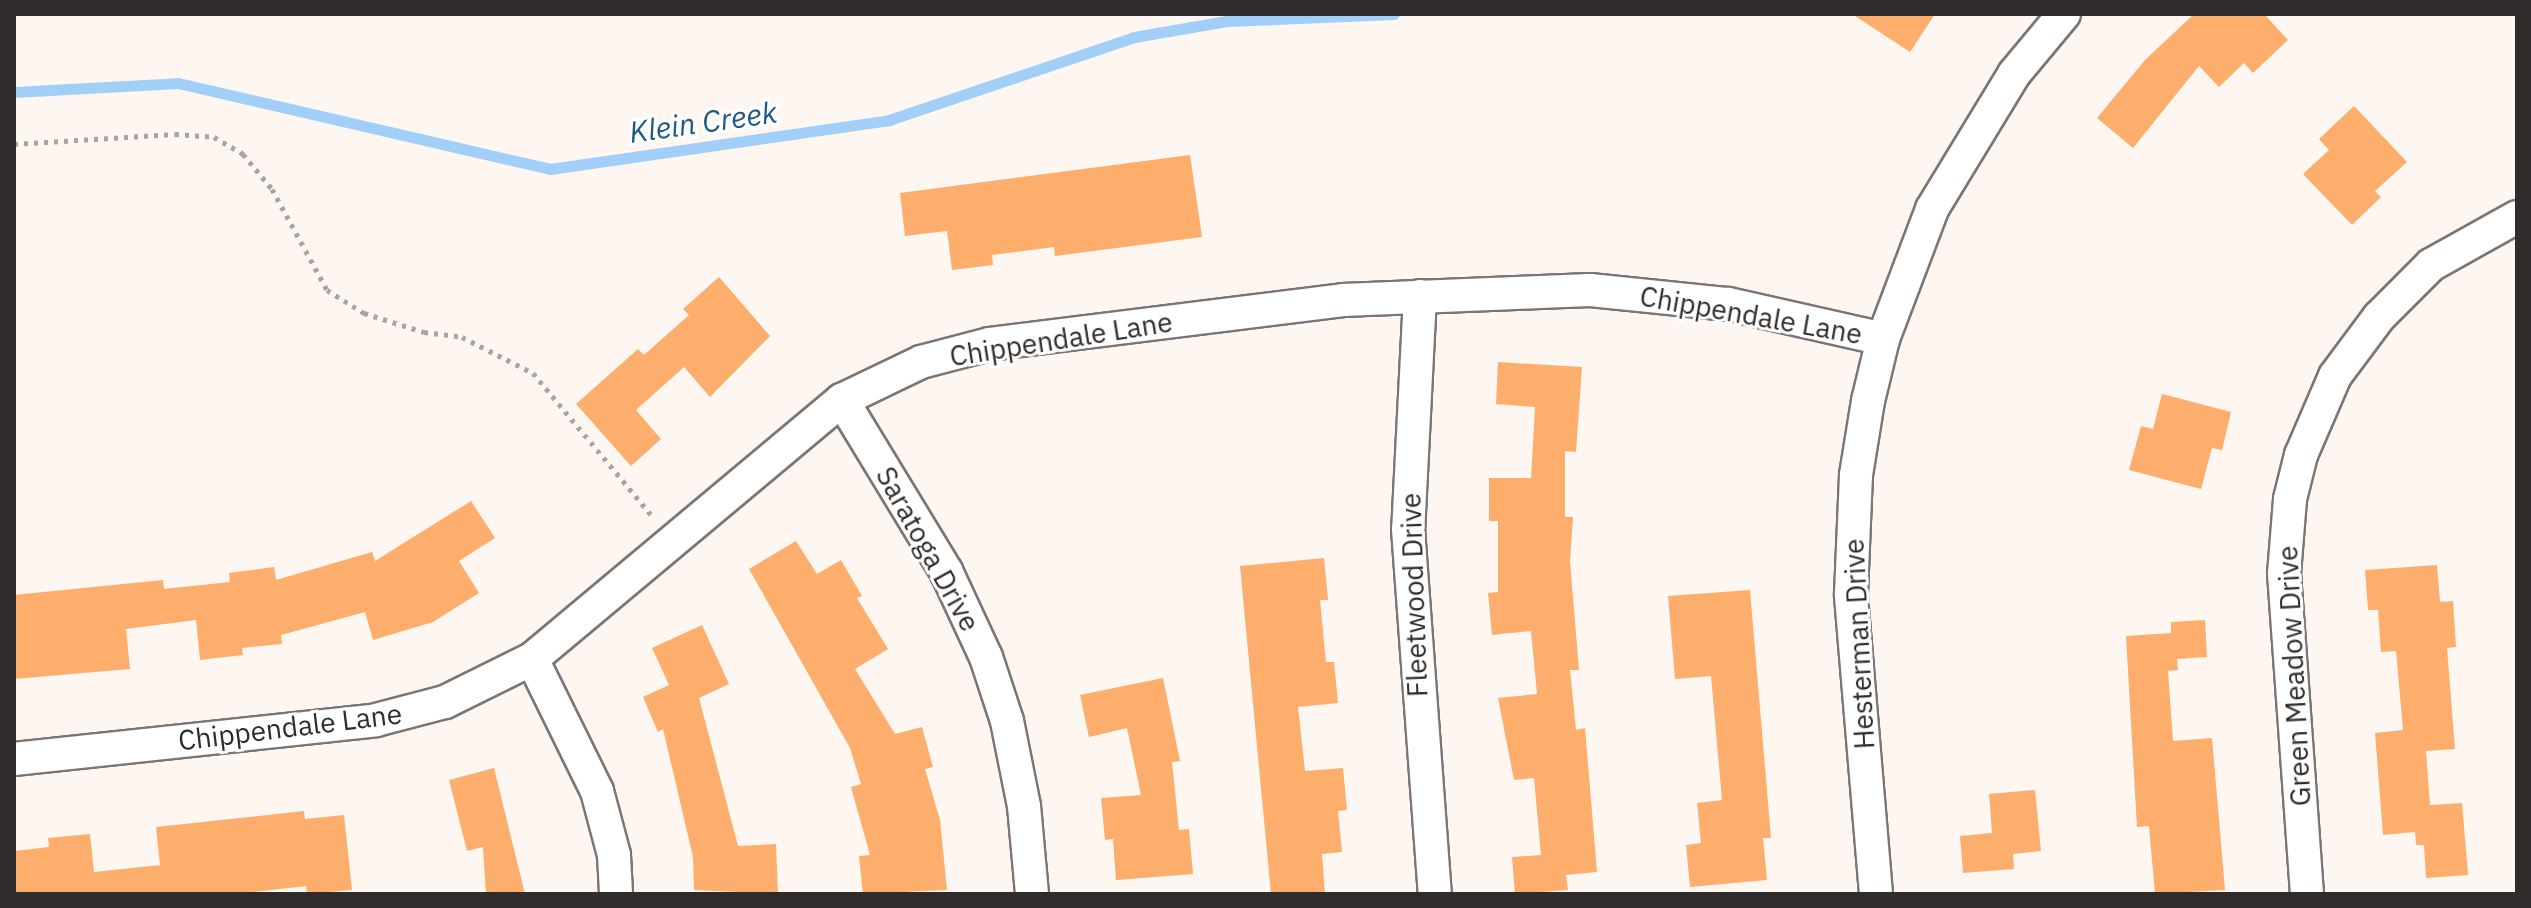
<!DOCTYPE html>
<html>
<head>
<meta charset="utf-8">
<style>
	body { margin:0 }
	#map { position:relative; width:2531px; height:908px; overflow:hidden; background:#fdf6f1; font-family:"IBM Plex Sans",sans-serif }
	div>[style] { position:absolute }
	.stream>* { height:11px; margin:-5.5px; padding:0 5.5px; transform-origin:5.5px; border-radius:5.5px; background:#a1cff8 }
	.building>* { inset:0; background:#feae6c }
	.path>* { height:5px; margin-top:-2.5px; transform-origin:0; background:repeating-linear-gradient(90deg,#a9a4a0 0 4px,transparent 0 10px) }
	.roads { filter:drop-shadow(2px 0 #7c7672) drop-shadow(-2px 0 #7c7672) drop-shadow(0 2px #7c7672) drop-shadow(0 -2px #7c7672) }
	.minor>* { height:32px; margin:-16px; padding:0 16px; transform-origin:16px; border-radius:16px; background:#fff }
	span { translate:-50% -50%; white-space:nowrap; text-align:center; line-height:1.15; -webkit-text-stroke:6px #fff; paint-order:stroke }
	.street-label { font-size:28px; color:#2f2c2b }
	.water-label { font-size:30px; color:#205884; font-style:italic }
	.frame { position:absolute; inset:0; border:16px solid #2f2c2b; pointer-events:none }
</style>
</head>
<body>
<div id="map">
	<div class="stream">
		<div style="left:14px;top:92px;width:164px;rotate:-3.1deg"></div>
		<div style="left:178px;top:83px;width:382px;rotate:13deg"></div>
		<div style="left:550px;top:169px;width:343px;rotate:-8.2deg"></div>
		<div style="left:889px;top:120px;width:259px;rotate:-18.7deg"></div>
		<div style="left:1134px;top:37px;width:94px;rotate:-9.8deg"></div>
		<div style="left:1227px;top:21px;width:167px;rotate:-2.4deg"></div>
	</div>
	<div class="building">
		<div style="clip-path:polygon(1852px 14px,1935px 14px,1910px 52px)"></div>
		<div style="clip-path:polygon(2194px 14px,2264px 14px,2288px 40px,2253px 73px,2244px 63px,2219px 87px,2199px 66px,2133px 148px,2097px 118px,2145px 60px)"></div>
		<div style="clip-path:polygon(2354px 106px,2407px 162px,2375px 191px,2381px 197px,2352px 225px,2303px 174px,2329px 150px,2319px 139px)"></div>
		<div style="clip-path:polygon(1190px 155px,1202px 237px,1055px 256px,1054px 247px,992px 255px,993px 265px,952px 270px,947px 231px,905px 236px,900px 193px)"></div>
		<div style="clip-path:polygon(719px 277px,770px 336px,710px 397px,684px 367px,636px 410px,661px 439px,631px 466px,576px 404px,638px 349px,644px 355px,689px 315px,683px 309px)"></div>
		<div style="clip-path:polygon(1498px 362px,1582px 367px,1576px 452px,1565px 451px,1565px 517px,1573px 517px,1570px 561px,1579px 670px,1570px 670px,1576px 730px,1585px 728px,1597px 872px,1566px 875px,1568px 890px,1515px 894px,1512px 857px,1541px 855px,1534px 778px,1514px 780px,1498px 698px,1537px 694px,1531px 631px,1492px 635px,1488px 593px,1498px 592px,1498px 521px,1489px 521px,1489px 478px,1531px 478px,1535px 407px,1496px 404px)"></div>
		<div style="clip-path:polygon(2162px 394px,2231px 412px,2222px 450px,2212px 448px,2201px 489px,2129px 470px,2141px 426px,2153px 429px)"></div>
		<div style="clip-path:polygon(471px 501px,495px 538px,459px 561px,479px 593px,433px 622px,373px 640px,365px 612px,281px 635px,282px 644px,242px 648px,243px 655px,200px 660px,196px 620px,126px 629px,130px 669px,14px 679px,14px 595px,163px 580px,164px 589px,230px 582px,229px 573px,274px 567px,276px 580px,372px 552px,375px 561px)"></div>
		<div style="clip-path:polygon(796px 541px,817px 574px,841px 560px,862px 596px,857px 598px,888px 649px,855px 669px,895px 734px,922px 727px,933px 767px,925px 769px,940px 820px,947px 890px,863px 894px,859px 856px,870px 855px,851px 787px,861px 784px,850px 748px,749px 569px)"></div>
		<div style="clip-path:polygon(1324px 558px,1328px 600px,1320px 600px,1326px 662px,1334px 662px,1338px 703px,1298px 707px,1305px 771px,1343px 768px,1347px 810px,1338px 811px,1342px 852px,1322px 854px,1325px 894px,1271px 894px,1240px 566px)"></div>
		<div style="clip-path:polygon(2437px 565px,2440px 602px,2453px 601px,2456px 647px,2447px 648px,2455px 749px,2426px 751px,2430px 805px,2462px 803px,2468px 875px,2426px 878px,2424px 845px,2416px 845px,2415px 832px,2383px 835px,2375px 733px,2403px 730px,2396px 651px,2381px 652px,2378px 610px,2368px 610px,2365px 570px)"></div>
		<div style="clip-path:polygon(1750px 590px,1771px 838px,1763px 838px,1767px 880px,1690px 887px,1686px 845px,1701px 843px,1697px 803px,1722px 800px,1711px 676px,1675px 679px,1668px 596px)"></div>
		<div style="clip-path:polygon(2205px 620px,2207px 657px,2177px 659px,2178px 670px,2168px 671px,2173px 741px,2212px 738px,2225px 890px,2155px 894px,2149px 826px,2137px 827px,2126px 636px,2171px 633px,2171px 622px)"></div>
		<div style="clip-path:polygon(702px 625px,729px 684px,699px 698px,738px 846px,776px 844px,778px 894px,694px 890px,693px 857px,663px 729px,658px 732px,643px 697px,669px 685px,652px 648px)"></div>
		<div style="clip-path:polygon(1163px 678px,1180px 761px,1172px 762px,1179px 830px,1189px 829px,1193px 874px,1116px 880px,1113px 839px,1105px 840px,1101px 798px,1141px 795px,1127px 728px,1089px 737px,1080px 695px)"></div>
		<div style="clip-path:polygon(494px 768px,525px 894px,486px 894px,483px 847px,467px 851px,449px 780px)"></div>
		<div style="clip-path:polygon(2035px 790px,2041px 851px,2013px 854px,2014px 869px,1963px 873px,1960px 836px,1992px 833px,1989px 794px)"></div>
		<div style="clip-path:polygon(304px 811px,305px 819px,344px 815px,352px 890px,307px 894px,306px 886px,236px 894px,14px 894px,14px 851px,49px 847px,48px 838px,90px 834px,94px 872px,160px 865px,156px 827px)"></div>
	</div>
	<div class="path">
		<div style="left:14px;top:144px;width:161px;rotate:-3.6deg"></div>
		<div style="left:175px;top:134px;width:39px;rotate:4deg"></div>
		<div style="left:214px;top:137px;width:34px;rotate:30deg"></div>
		<div style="left:243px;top:154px;width:45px;rotate:50.4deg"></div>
		<div style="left:272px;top:189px;width:115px;rotate:61.4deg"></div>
		<div style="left:327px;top:290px;width:44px;rotate:31.9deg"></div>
		<div style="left:364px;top:313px;width:63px;rotate:17.6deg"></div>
		<div style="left:424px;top:332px;width:38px;rotate:7deg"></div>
		<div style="left:462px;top:337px;width:80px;rotate:26.9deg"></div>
		<div style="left:533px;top:373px;width:187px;rotate:50.2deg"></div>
	</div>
	<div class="roads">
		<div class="minor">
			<div style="left:1420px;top:296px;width:233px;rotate:92.9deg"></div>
			<div style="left:1408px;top:529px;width:366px;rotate:85.8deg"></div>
			<div style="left:842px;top:400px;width:200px;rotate:58.7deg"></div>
			<div style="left:946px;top:571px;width:95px;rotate:65.1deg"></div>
			<div style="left:986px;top:657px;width:67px;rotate:71.8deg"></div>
			<div style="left:1007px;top:721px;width:87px;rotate:78.7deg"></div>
			<div style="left:1024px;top:806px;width:88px;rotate:84.8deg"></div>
			<div style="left:532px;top:659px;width:147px;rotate:63.8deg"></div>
			<div style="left:597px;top:791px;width:66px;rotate:75.1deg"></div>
			<div style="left:614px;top:855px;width:39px;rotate:87deg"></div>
			<div style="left:14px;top:759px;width:364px;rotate:-6.1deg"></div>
			<div style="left:376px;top:720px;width:71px;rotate:-14.6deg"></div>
			<div style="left:445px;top:702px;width:97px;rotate:-26.3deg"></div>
			<div style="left:532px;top:659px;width:404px;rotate:-39.9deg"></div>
			<div style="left:842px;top:400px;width:88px;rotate:-25.7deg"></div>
			<div style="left:921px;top:362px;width:71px;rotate:-14.6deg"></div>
			<div style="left:990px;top:344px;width:356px;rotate:-7.1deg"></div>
			<div style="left:1343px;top:300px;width:247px;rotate:-2.3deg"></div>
			<div style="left:1590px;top:290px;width:139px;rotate:5.8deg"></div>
			<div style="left:1728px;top:304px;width:159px;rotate:12.7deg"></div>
			<div style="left:1876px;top:894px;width:301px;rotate:-94.8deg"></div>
			<div style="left:1851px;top:594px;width:119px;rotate:-87.6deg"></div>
			<div style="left:1856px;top:475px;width:75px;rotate:-80.8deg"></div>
			<div style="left:1868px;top:401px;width:64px;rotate:-76.4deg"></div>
			<div style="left:1883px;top:339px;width:139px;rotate:-69.3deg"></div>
			<div style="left:1932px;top:209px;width:158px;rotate:-58.7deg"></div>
			<div style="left:2014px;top:74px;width:78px;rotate:-50.2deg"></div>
			<div style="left:2307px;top:894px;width:321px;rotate:-94.1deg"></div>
			<div style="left:2284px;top:574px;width:75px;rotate:-85.4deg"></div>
			<div style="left:2290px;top:499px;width:45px;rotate:-76deg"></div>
			<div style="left:2301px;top:455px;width:86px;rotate:-66.7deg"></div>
			<div style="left:2335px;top:376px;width:74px;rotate:-53.3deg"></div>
			<div style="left:2379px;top:317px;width:74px;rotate:-45deg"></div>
			<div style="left:2431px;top:265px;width:98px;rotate:-29.2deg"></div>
		</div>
	</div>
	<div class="street-label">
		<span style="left:1751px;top:315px;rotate:10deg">Chippendale Lane</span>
		<span style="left:1061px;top:339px;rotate:-9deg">Chippendale Lane</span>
		<span style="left:928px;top:549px;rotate:61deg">Saratoga Drive</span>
		<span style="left:1414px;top:595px;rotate:-92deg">Fleetwood Drive</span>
		<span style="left:1859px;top:644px;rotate:-93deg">Hesterman Drive</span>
		<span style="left:2294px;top:676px;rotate:-93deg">Green Meadow Drive</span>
		<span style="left:290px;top:727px;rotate:-7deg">Chippendale Lane</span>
	</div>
	<div class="water-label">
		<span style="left:703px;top:122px;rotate:-8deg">Klein Creek</span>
	</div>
	<div class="frame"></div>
</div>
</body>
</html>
